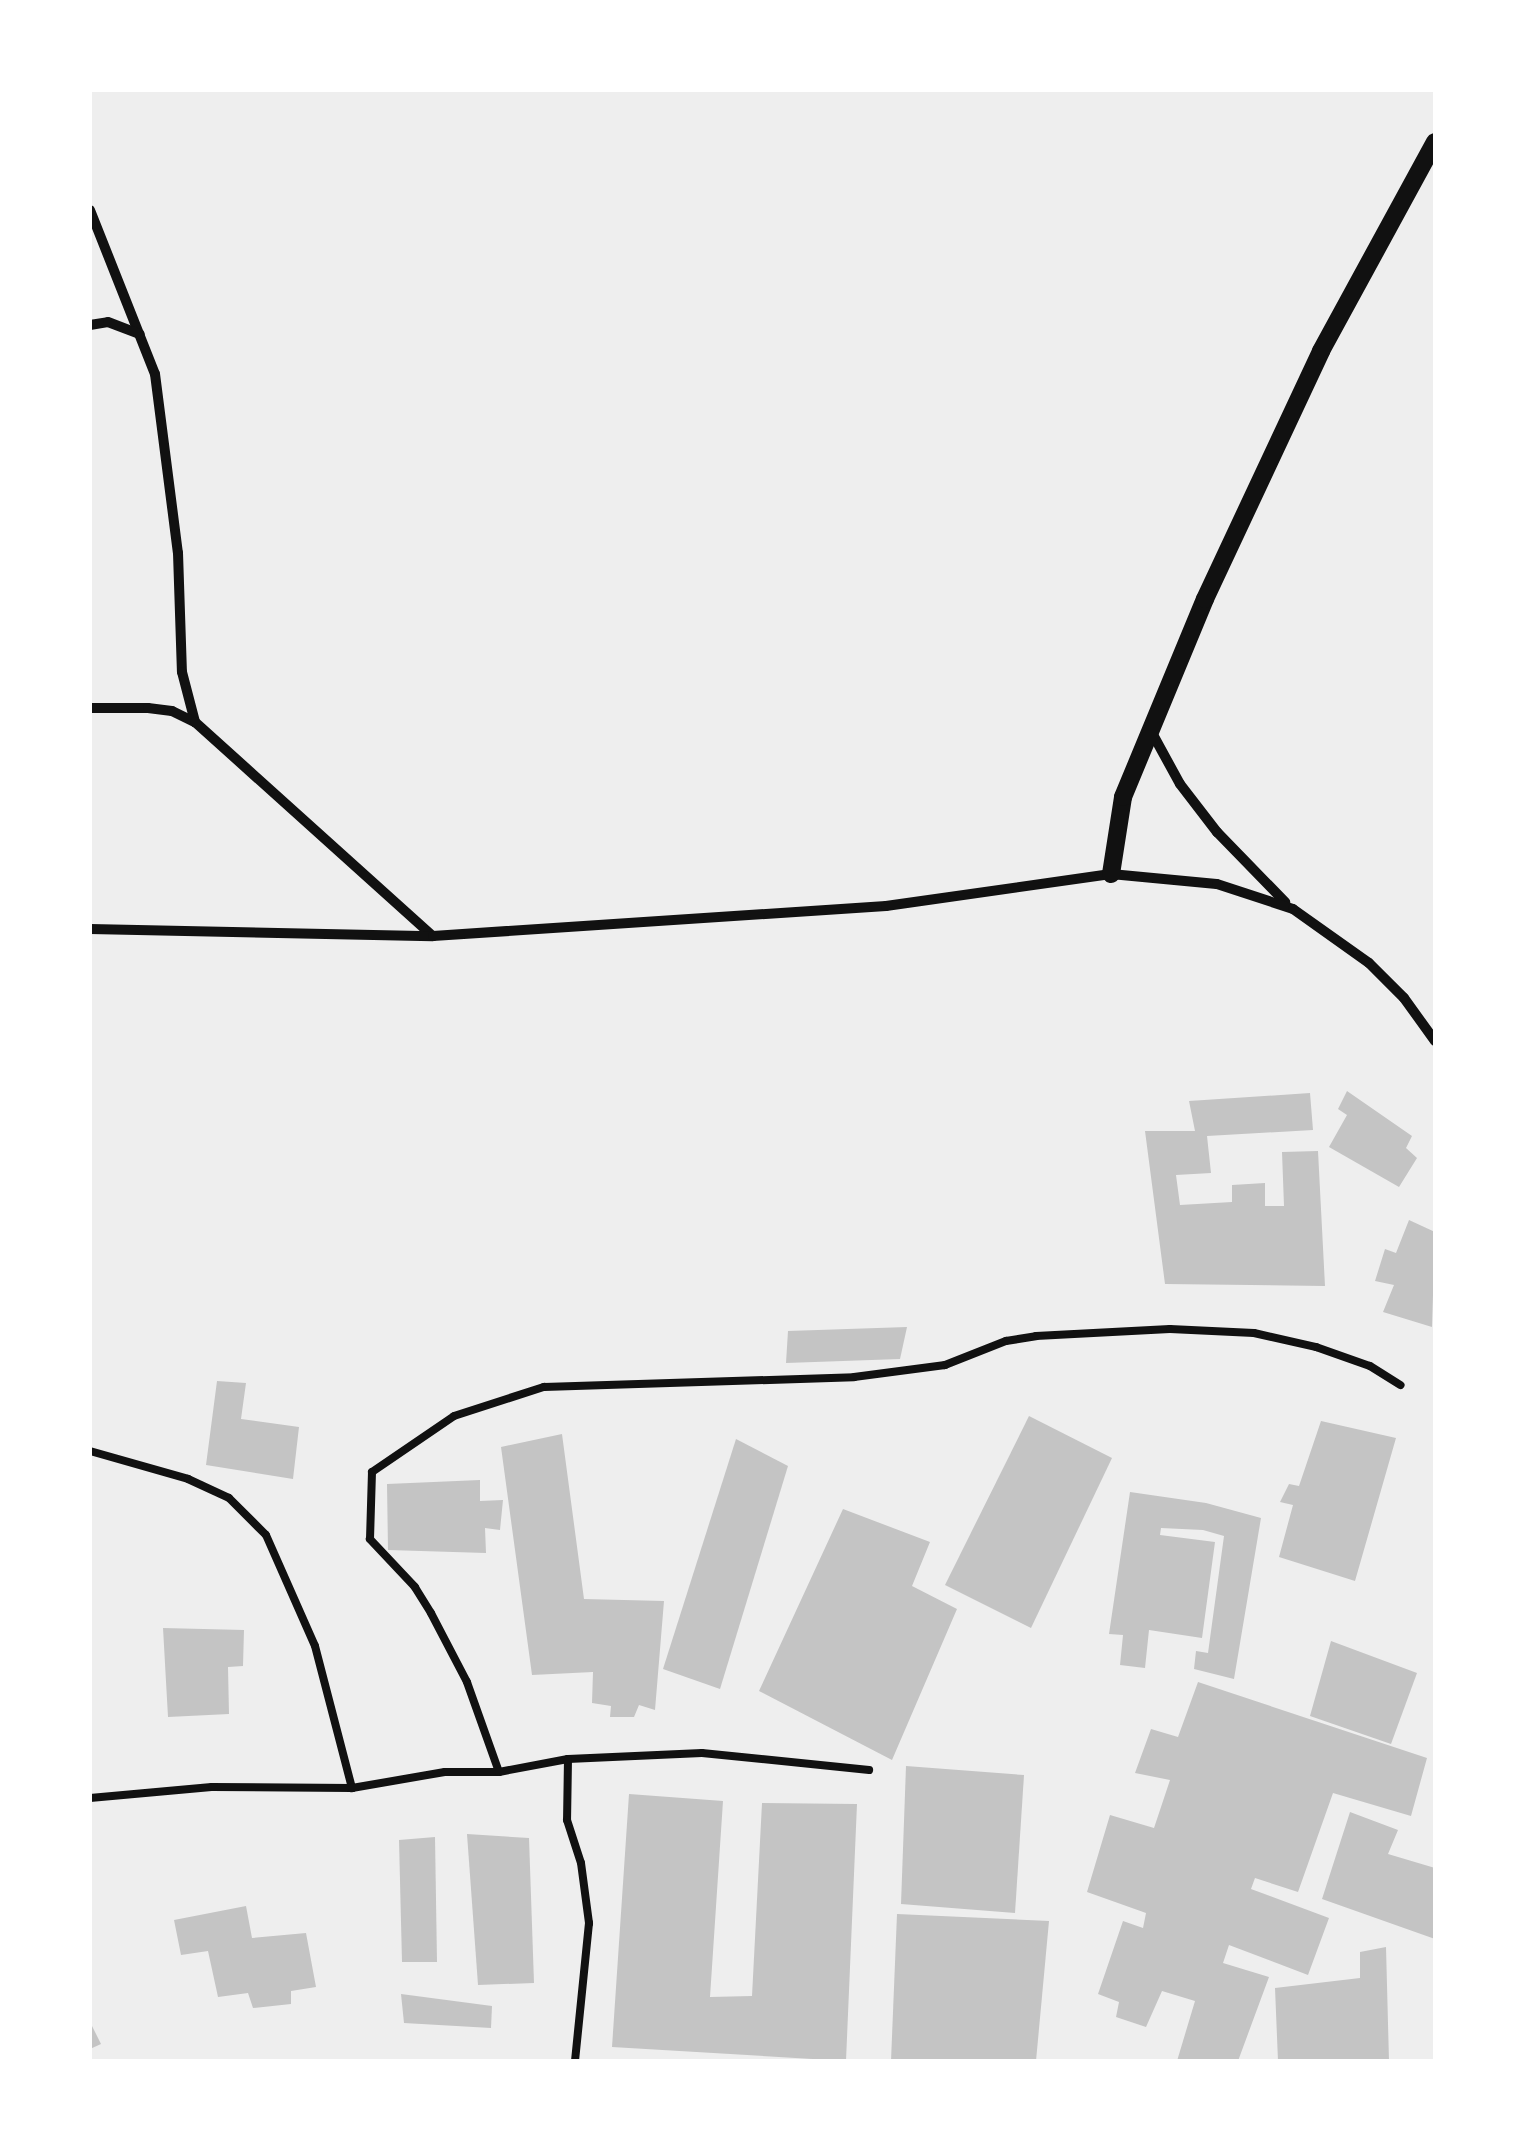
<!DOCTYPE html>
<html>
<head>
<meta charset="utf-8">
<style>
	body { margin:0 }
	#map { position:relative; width:1525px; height:2151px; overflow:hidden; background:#fff; font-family:Merriweather,serif }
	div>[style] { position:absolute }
	.green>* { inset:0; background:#eee }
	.building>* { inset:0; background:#c4c4c4 }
	.service>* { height:8px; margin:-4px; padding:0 4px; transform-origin:4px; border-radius:4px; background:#111 }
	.minor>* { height:10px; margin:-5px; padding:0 5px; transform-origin:5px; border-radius:5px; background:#111 }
	.tertiary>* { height:18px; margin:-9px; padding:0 9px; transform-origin:9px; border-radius:9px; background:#111 }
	span { translate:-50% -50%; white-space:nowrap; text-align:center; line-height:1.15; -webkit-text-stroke:10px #fff; paint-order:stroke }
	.frame { position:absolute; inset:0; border:92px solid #fff; pointer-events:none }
</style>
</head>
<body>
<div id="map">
	<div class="green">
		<div style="clip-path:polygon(90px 90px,1435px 90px,1435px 2061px,90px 2061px)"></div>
	</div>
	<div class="building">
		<div style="clip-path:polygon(1347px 1091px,1412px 1136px,1406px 1148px,1417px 1158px,1399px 1187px,1329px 1147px,1347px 1115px,1338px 1109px)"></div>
		<div style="clip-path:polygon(1310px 1093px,1313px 1130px,1207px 1136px,1211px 1173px,1176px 1175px,1180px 1205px,1232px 1202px,1232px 1185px,1265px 1183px,1265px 1206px,1284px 1206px,1282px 1152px,1318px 1151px,1325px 1286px,1165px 1284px,1145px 1131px,1195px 1131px,1189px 1101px)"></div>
		<div style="clip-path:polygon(1409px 1220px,1435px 1232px,1432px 1327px,1383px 1312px,1394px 1285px,1375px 1281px,1385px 1249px,1396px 1253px)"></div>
		<div style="clip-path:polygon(907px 1327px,900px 1359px,786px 1363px,788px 1331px)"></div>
		<div style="clip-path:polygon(217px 1381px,246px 1383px,241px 1419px,299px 1427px,293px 1479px,206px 1465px)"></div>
		<div style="clip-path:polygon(1029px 1416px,1112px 1458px,1031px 1628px,945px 1585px)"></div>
		<div style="clip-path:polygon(1321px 1421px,1396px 1438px,1355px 1581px,1279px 1557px,1293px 1505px,1280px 1502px,1289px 1484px,1299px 1486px)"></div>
		<div style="clip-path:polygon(562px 1434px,584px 1599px,664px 1601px,655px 1710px,639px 1705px,634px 1717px,610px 1717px,611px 1706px,592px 1703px,593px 1672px,532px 1675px,501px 1447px)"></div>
		<div style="clip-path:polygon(736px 1439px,788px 1466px,720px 1689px,663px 1669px)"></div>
		<div style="clip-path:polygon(480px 1480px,480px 1501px,503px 1500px,500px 1530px,485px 1528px,486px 1553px,388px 1550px,387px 1484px)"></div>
		<div style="clip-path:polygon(1130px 1492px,1206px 1503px,1261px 1518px,1234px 1679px,1194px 1669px,1196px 1651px,1208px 1653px,1224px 1536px,1203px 1530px,1161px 1528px,1160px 1535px,1215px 1542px,1202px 1638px,1149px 1630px,1145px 1668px,1120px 1665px,1123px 1635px,1109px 1634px)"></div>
		<div style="clip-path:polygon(843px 1509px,930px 1542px,912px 1586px,957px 1609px,892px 1760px,759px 1691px)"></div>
		<div style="clip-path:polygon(163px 1628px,244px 1630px,243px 1666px,228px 1667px,229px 1714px,168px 1717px)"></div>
		<div style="clip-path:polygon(1331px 1641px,1417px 1673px,1391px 1744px,1310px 1716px)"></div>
		<div style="clip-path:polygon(1198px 1682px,1427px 1758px,1411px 1816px,1333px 1793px,1298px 1892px,1255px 1878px,1251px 1889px,1329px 1918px,1308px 1975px,1229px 1945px,1223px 1963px,1269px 1977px,1238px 2061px,1177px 2061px,1195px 2001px,1162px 1991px,1146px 2027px,1116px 2017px,1119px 2002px,1098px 1994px,1123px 1921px,1143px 1928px,1146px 1913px,1087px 1892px,1110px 1815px,1154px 1828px,1170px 1780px,1135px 1773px,1151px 1729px,1178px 1737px)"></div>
		<div style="clip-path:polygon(906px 1766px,1024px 1775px,1015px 1913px,901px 1904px)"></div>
		<div style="clip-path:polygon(629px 1794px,723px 1801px,710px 1997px,752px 1996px,762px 1803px,857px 1804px,846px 2061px,612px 2047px)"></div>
		<div style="clip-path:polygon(1350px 1812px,1398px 1830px,1388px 1854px,1435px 1868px,1435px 1939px,1322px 1899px)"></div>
		<div style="clip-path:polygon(467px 1834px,529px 1838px,534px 1983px,478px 1985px)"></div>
		<div style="clip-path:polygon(435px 1837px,437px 1962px,402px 1962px,399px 1840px)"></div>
		<div style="clip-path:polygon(246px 1906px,252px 1938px,306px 1933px,316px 1987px,291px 1991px,291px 2004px,253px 2008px,248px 1993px,218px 1997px,208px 1951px,181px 1955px,174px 1920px)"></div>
		<div style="clip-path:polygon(897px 1914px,1049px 1921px,1036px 2061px,891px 2061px)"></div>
		<div style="clip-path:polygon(1386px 1947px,1389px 2061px,1278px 2061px,1275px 1988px,1360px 1978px,1360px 1952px)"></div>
		<div style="clip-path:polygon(401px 1994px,492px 2006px,491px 2028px,404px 2023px)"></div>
		<div style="clip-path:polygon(90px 2022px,101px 2044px,90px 2049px)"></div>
	</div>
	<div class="service">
		<div style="left:90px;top:1451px;width:102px;rotate:15.9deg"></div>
		<div style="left:188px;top:1479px;width:45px;rotate:24.9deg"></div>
		<div style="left:229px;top:1498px;width:52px;rotate:45deg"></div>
		<div style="left:266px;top:1535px;width:121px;rotate:66.2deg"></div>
		<div style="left:315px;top:1646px;width:147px;rotate:75.4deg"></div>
		<div style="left:568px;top:1759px;width:134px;rotate:-2.6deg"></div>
		<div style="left:702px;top:1753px;width:168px;rotate:5.8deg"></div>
		<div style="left:499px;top:1772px;width:96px;rotate:-109.6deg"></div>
		<div style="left:467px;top:1682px;width:78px;rotate:-117.6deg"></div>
		<div style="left:431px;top:1613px;width:31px;rotate:-122deg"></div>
		<div style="left:415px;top:1587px;width:66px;rotate:-133.2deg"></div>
		<div style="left:370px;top:1539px;width:67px;rotate:-88.3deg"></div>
		<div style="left:372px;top:1472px;width:99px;rotate:-34.3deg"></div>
		<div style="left:454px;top:1416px;width:95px;rotate:-17.9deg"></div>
		<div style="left:544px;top:1387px;width:310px;rotate:-1.8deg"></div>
		<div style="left:854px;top:1377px;width:92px;rotate:-7.5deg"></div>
		<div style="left:945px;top:1365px;width:66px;rotate:-21.5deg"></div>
		<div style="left:1006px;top:1341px;width:30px;rotate:-9deg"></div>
		<div style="left:1036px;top:1336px;width:134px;rotate:-3deg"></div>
		<div style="left:1170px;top:1329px;width:84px;rotate:2.7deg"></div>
		<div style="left:1254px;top:1333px;width:64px;rotate:12.7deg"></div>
		<div style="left:1316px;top:1347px;width:57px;rotate:19.4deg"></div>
		<div style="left:1370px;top:1366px;width:36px;rotate:32deg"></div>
		<div style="left:90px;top:1798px;width:122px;rotate:-5.2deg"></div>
		<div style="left:212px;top:1787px;width:140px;rotate:0.4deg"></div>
		<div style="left:352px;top:1788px;width:94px;rotate:-9.8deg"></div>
		<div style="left:445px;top:1772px;width:54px"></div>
		<div style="left:499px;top:1772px;width:70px;rotate:-10.7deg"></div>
		<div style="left:568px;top:1759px;width:61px;rotate:90.9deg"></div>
		<div style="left:567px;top:1820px;width:45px;rotate:72deg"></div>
		<div style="left:581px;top:1863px;width:61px;rotate:82.4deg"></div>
		<div style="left:589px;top:1923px;width:139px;rotate:95.8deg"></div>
	</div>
	<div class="minor">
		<div style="left:90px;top:210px;width:176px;rotate:68.4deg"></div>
		<div style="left:155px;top:374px;width:180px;rotate:82.7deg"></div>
		<div style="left:178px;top:553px;width:119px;rotate:88.1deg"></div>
		<div style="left:182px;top:672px;width:52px;rotate:75.4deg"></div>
		<div style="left:90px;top:325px;width:18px;rotate:-9deg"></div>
		<div style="left:108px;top:322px;width:34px;rotate:21deg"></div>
		<div style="left:90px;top:708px;width:58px"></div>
		<div style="left:148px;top:708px;width:24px;rotate:7deg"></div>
		<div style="left:172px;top:711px;width:25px;rotate:26deg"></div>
		<div style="left:195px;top:722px;width:320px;rotate:42deg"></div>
		<div style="left:1151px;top:731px;width:60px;rotate:61.3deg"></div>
		<div style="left:1180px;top:784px;width:61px;rotate:52.4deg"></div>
		<div style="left:1217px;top:832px;width:98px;rotate:45.8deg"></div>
		<div style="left:90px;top:929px;width:343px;rotate:1.2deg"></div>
		<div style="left:433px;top:936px;width:454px;rotate:-3.8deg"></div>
		<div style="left:886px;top:906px;width:227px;rotate:-8.1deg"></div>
		<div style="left:1111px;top:874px;width:106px;rotate:5.4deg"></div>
		<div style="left:1217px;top:884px;width:80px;rotate:18.2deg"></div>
		<div style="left:1293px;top:909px;width:93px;rotate:35.4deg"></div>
		<div style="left:1369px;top:963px;width:49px;rotate:45deg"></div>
		<div style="left:1404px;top:998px;width:53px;rotate:54.2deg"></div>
	</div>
	<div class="tertiary">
		<div style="left:1111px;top:874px;width:78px;rotate:-81.1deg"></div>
		<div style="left:1123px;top:797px;width:214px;rotate:-67.5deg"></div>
		<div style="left:1205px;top:599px;width:274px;rotate:-64.9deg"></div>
		<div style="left:1321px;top:351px;width:238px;rotate:-61.4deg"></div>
	</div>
	<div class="frame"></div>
</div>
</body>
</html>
